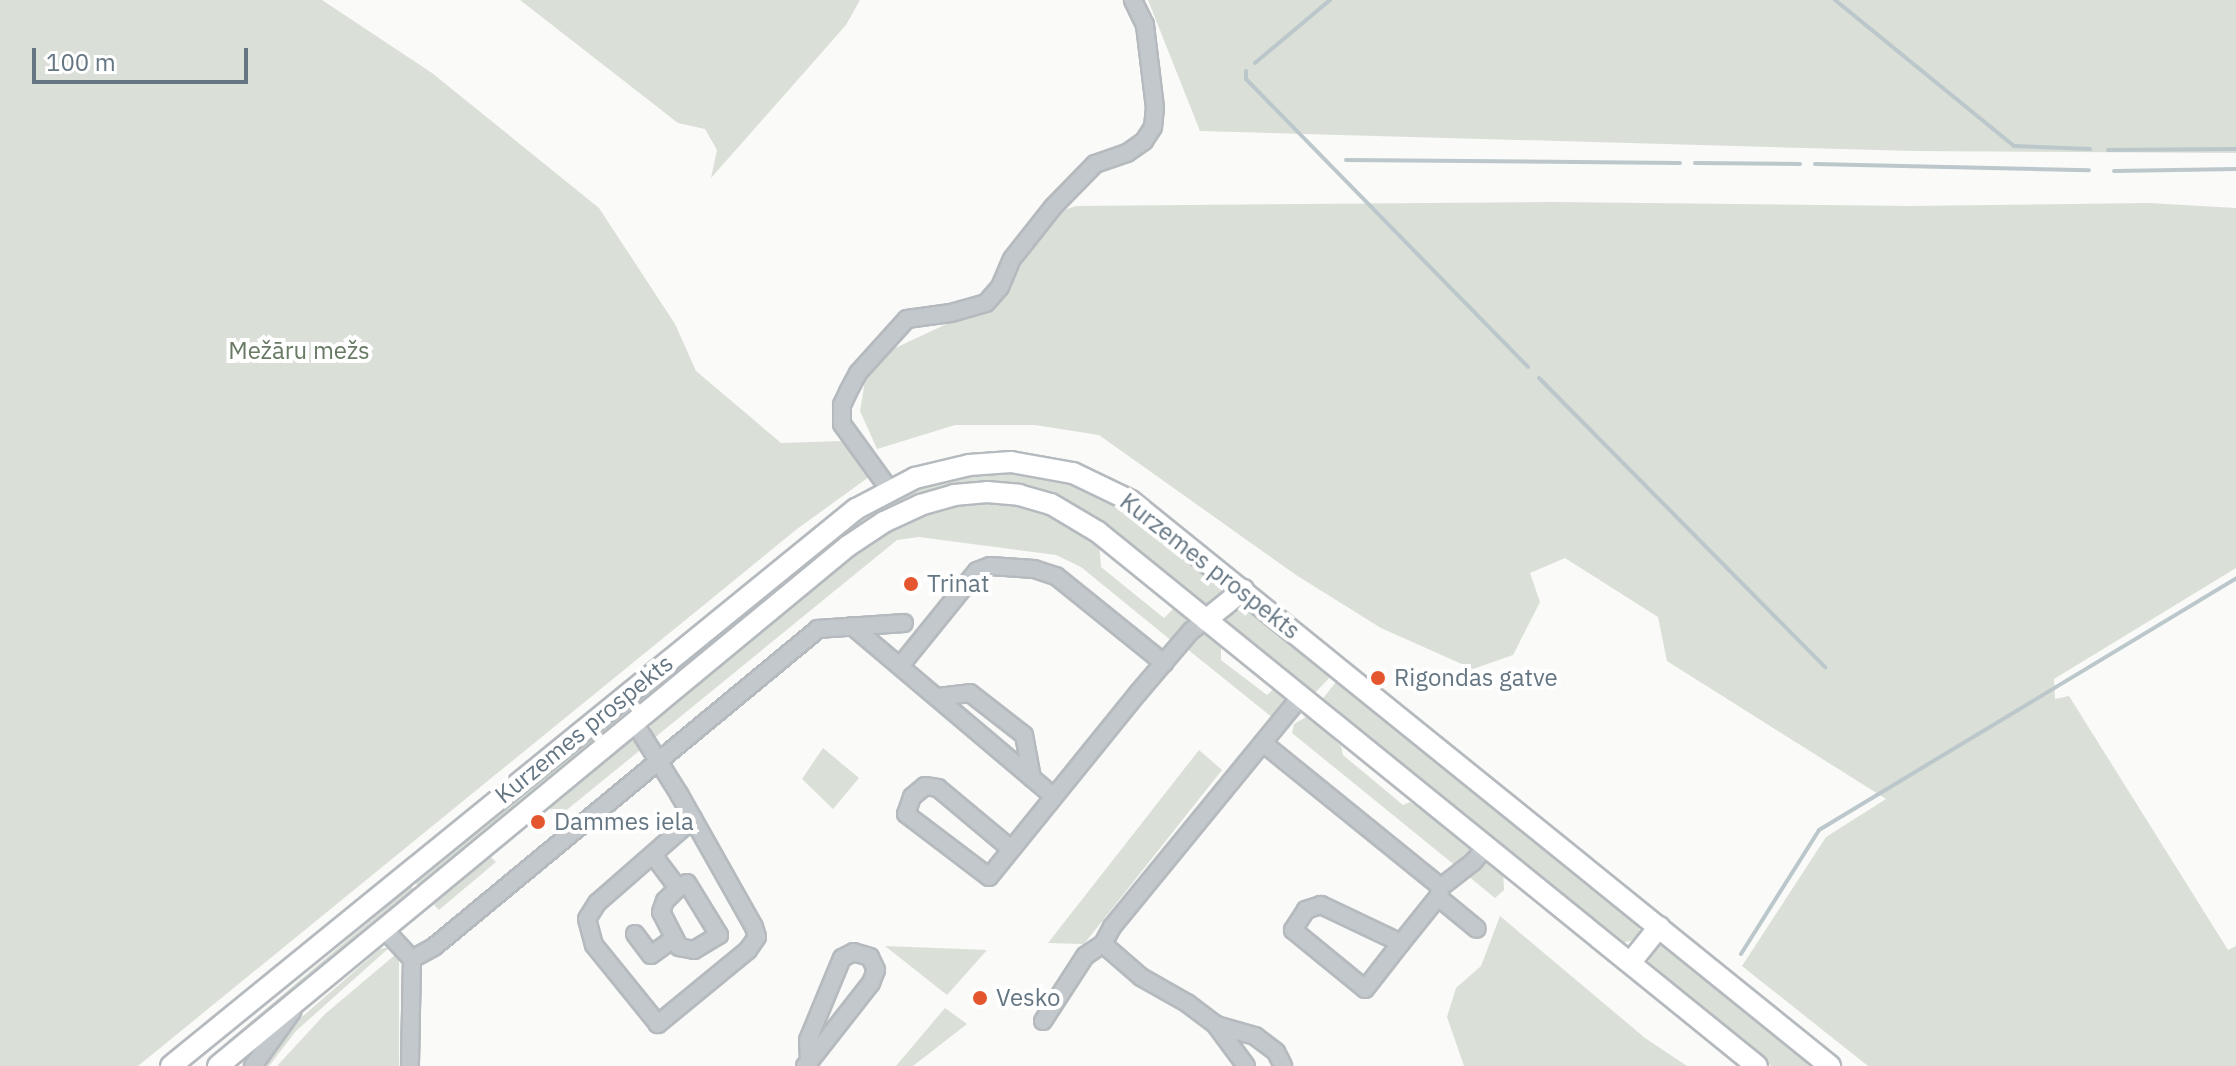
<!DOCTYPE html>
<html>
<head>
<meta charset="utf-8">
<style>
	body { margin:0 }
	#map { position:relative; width:2236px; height:1066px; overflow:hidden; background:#fafaf8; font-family:"IBM Plex Sans",sans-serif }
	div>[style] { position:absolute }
	.green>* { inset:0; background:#dadfd7 }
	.stream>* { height:4px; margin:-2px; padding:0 2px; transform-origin:2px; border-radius:2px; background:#bbc7cb }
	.roads { filter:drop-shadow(2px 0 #b5babe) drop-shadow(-2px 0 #b5babe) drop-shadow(0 2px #b5babe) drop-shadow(0 -2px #b5babe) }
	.minor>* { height:16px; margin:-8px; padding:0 8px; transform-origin:8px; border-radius:8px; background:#c3c8cc }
	.major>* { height:20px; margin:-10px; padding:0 10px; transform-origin:10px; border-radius:10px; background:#fff }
	.dots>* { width:22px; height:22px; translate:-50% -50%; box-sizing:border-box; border:4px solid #fff; border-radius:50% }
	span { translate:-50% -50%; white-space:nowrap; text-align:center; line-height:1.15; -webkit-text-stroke:8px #fff; paint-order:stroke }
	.park-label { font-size:24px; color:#687a64 }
	.street-label { font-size:24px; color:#657683 }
	.poi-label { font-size:24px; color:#657683 }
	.left { translate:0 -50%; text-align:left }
	.scale { position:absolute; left:32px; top:48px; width:216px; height:36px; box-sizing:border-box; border:4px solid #657683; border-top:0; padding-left:10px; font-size:24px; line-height:28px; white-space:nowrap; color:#657683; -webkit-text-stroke:6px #fff; paint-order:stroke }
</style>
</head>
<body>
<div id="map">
	<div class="green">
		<div style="clip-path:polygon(0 0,322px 0,432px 73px,599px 208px,675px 324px,696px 371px,781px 443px,843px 441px,873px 474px,797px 529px,138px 1066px,0 1066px)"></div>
		<div style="clip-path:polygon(520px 0,860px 0,846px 25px,711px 178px,717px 150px,705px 129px,678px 123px)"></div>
		<div style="clip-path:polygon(1148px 0,2236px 0,2236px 153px,1914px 151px,1200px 131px)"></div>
		<div style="clip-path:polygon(1552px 202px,1910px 206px,2148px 203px,2236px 208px,2236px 568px,2054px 679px,2055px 699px,2069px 696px,2228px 950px,2236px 946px,2236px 1066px,1868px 1066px,1742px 966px,1826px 837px,1886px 799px,1667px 661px,1658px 617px,1565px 558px,1530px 573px,1540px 602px,1513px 655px,1473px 669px,1381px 628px,1296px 575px,1099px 435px,1035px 425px,955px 425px,877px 449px,860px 411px,865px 381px,889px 351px,957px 319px,992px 308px,1058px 212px,1076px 206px)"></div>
		<div style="clip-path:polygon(1012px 469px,1074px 480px,1139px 515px,1226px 587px,1225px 592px,1208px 610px,1061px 499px,939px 491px,639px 707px,632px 706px,632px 702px,850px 523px,911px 488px,951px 477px)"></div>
		<div style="clip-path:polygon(1000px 501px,1041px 509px,1099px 541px,1101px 567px,1164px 618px,1177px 605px,1190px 619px,1190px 623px,1173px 642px,1081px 567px,1056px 555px,919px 537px,897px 540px,653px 739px,651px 735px,650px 718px,661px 709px,669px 708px,867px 542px,908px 519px,951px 505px)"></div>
		<div style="clip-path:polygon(1246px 604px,1334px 673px,1313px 695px,1224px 622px,1223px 618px,1227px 613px)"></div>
		<div style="clip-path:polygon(1208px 632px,1221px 640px,1221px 660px,1267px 695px,1277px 686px,1284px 692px,1285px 701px,1273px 718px,1186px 648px,1199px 634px)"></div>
		<div style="clip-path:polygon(1339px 678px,1637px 920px,1640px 931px,1634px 940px,1622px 943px,1615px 939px,1321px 701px)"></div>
		<div style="clip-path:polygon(613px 715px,619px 715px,621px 722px,419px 887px,415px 882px,441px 858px)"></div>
		<div style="clip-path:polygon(1308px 716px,1341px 746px,1343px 755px,1403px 805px,1410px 802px,1471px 843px,1469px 855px,1457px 867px,1292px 733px,1294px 724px)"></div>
		<div style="clip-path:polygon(626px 740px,638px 741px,644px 747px,558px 817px,550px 808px,572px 784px)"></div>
		<div style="clip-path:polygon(823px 748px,859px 778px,833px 809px,802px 779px)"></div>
		<div style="clip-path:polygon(1199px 750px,1222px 770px,1084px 944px,1048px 943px)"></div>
		<div style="clip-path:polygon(490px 856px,496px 862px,439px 910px,430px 901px)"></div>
		<div style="clip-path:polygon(1494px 862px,1503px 868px,1504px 890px,1495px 898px,1468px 876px,1482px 863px)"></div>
		<div style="clip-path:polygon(411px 886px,415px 892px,226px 1050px,228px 1041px)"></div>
		<div style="clip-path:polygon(1500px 916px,1645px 1038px,1687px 1066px,1464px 1066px,1447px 1017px,1456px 988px,1481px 966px)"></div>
		<div style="clip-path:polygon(1663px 943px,1817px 1066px,1771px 1066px,1649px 967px,1649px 955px)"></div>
		<div style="clip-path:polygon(885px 946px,987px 950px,947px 995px)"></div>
		<div style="clip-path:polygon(390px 947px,296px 1031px,269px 1066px,260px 1066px,280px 1036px,380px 949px)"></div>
		<div style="clip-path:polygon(395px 955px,399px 958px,399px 1066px,277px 1066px,325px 1014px)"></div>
		<div style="clip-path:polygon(945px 1008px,967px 1024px,913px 1066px,896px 1066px)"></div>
	</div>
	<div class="stream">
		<div style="left:1835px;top:0;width:231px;rotate:39.2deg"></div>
		<div style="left:2014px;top:146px;width:76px;rotate:2.3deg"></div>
		<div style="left:1255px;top:63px;width:98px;rotate:-40deg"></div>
		<div style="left:1246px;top:71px;width:8px;rotate:90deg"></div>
		<div style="left:1246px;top:79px;width:403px;rotate:45.6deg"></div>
		<div style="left:2108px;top:150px;width:128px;rotate:-0.4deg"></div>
		<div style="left:1346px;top:160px;width:334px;rotate:0.5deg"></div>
		<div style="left:1695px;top:163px;width:105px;rotate:0.5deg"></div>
		<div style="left:1815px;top:164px;width:274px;rotate:1.3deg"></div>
		<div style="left:2114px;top:171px;width:122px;rotate:-0.9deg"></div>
		<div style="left:1539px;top:378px;width:407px;rotate:45.3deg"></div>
		<div style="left:1741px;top:954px;width:146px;rotate:-57.8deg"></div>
		<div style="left:1819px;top:830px;width:487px;rotate:-31.1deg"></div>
	</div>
	<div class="roads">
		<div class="minor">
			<div style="left:889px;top:489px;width:80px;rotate:-125.9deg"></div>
			<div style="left:842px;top:424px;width:19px;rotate:-90deg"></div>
			<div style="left:842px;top:405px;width:14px;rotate:-65deg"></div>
			<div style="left:848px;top:392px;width:21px;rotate:-62deg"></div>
			<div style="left:858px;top:373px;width:73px;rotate:-47.8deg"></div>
			<div style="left:907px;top:319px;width:44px;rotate:-7.8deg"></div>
			<div style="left:951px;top:313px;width:36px;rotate:-16deg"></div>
			<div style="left:986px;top:303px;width:21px;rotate:-49deg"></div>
			<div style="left:1000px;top:287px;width:30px;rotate:-67deg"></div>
			<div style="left:1012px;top:259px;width:66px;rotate:-51.7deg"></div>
			<div style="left:1053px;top:207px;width:60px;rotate:-45.7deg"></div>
			<div style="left:1095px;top:164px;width:34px;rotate:-19deg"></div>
			<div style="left:1127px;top:153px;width:21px;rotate:-35deg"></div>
			<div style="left:1144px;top:141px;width:17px;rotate:-57deg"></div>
			<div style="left:1153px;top:127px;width:19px;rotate:-84deg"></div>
			<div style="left:1155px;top:108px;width:84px;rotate:-96.9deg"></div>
			<div style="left:1145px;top:25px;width:28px;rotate:-116deg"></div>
			<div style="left:852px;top:626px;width:263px;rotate:40.2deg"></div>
			<div style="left:900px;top:666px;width:122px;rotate:-51deg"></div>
			<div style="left:977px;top:571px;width:14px;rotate:-21deg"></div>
			<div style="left:990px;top:566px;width:44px;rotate:3.9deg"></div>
			<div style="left:1034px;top:569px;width:23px;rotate:18deg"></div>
			<div style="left:1056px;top:576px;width:139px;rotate:38.9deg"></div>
			<div style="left:938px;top:697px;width:32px;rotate:-7deg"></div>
			<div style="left:970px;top:693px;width:68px;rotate:37.9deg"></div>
			<div style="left:1024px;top:735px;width:44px;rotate:79.5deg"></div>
			<div style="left:634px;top:722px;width:85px;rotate:58deg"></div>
			<div style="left:679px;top:794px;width:153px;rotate:60.6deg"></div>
			<div style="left:754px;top:927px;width:10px;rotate:73deg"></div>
			<div style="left:757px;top:937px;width:16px;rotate:125deg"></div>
			<div style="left:748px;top:950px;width:117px;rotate:140.6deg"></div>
			<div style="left:658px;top:1024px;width:102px;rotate:-129deg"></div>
			<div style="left:594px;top:945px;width:27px;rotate:-105deg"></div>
			<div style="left:587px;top:919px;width:19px;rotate:-58deg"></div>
			<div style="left:597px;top:903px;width:128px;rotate:-41.2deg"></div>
			<div style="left:1263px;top:743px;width:229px;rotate:39deg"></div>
			<div style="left:1011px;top:849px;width:95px;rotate:-140.1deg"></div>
			<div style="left:938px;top:788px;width:13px;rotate:-171deg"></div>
			<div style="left:925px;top:786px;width:17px;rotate:140deg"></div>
			<div style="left:912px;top:797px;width:18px;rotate:109deg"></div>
			<div style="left:906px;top:814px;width:104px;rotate:37.2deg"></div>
			<div style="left:989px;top:877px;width:237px;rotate:-51deg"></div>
			<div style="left:1138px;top:693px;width:82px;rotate:-49.5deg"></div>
			<div style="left:1191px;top:631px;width:19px;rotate:-36deg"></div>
			<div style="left:653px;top:855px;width:41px;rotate:52.9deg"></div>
			<div style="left:678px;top:888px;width:10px;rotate:-29deg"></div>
			<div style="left:687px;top:883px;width:61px;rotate:58.4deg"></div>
			<div style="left:719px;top:935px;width:29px;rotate:149deg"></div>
			<div style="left:694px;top:950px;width:15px;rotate:-169deg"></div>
			<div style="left:679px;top:947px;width:39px;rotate:-117deg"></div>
			<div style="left:661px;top:912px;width:12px;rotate:-70deg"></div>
			<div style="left:665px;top:901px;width:18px;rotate:-45deg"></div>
			<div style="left:1438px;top:897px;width:50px;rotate:39.4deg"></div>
			<div style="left:383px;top:928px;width:42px;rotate:46.9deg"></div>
			<div style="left:412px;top:959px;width:107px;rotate:91.1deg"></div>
			<div style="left:635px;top:934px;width:26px;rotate:53deg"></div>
			<div style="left:651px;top:955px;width:29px;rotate:-36deg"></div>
			<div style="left:1401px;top:943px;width:89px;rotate:-154.6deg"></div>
			<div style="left:1321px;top:905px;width:16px;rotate:162deg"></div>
			<div style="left:1306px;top:910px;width:24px;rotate:123deg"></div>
			<div style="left:1293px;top:930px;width:93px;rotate:39.3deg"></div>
			<div style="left:1365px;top:989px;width:58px;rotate:-52deg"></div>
			<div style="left:1401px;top:943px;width:59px;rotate:-51.2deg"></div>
			<div style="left:1438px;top:897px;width:10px;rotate:-73deg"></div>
			<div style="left:1441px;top:887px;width:41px;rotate:-38deg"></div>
			<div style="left:1473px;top:862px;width:21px;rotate:-49deg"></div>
			<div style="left:1103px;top:944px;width:50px;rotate:41deg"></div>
			<div style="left:1141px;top:977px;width:53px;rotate:29.5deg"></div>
			<div style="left:1187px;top:1003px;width:35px;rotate:37deg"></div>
			<div style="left:1215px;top:1024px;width:52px;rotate:53.6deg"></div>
			<div style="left:412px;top:959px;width:26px;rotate:-29deg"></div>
			<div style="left:435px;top:946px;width:497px;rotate:-39.6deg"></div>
			<div style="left:818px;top:629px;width:86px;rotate:-4deg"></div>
			<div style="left:1043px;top:1021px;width:77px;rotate:-57.1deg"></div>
			<div style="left:1085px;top:956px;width:22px;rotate:-34deg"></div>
			<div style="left:1103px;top:944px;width:19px;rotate:-62deg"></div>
			<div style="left:1112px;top:927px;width:298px;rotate:-50.7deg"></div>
			<div style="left:1216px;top:1025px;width:41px;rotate:15.8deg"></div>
			<div style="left:1255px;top:1036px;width:26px;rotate:37deg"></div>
			<div style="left:1276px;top:1052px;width:16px;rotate:63deg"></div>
			<div style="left:253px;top:1066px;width:67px;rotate:-54.2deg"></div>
			<div style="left:805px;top:1066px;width:6px;rotate:-45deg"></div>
			<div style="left:809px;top:1062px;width:100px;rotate:-51.9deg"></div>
			<div style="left:871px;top:983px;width:14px;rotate:-69deg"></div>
			<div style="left:876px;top:970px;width:14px;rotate:-115deg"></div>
			<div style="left:870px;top:957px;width:17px;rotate:-163deg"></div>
			<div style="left:854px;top:952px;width:13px;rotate:153deg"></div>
			<div style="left:842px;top:958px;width:89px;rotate:112.5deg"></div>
			<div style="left:808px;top:1040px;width:22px;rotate:87deg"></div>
		</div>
		<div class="major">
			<div style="left:1206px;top:620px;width:48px;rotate:-39deg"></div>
			<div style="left:1631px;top:962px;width:45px;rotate:-51.3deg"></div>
			<div style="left:171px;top:1066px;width:883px;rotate:-39.12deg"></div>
			<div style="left:856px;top:509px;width:67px;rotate:-27.7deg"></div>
			<div style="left:915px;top:478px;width:56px;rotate:-13.5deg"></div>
			<div style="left:969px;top:465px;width:42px;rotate:-4.1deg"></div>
			<div style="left:1011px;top:462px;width:63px;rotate:10.1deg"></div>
			<div style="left:1073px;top:473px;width:64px;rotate:25.8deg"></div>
			<div style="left:1131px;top:501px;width:899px;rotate:38.95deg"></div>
			<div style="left:218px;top:1066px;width:817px;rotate:-39.54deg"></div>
			<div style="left:848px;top:546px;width:43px;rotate:-33.7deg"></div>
			<div style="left:884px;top:522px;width:40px;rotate:-25deg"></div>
			<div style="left:920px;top:505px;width:35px;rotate:-16deg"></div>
			<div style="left:954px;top:495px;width:33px;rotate:-5deg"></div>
			<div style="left:987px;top:492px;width:32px;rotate:5deg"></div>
			<div style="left:1019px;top:495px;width:33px;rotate:16deg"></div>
			<div style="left:1051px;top:504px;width:55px;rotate:30.8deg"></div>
			<div style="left:1098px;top:532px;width:848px;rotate:39.02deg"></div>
		</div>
	</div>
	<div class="dots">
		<div style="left:911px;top:584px;background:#e4572e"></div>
		<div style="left:1378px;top:678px;background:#e4572e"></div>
		<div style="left:538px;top:822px;background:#e4572e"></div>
		<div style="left:980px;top:998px;background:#e4572e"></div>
	</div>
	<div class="park-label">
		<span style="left:299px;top:351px">Mežāru mežs</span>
	</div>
	<div class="street-label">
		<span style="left:1210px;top:566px;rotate:38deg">Kurzemes prospekts</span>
		<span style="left:584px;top:729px;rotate:-39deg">Kurzemes prospekts</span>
	</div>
	<div class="poi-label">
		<span class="left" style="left:927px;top:584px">Trinat</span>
		<span class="left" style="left:1394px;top:678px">Rigondas gatve</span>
		<span class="left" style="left:554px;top:822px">Dammes iela</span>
		<span class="left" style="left:996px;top:998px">Vesko</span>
	</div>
	<div class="scale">100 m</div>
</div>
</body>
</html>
